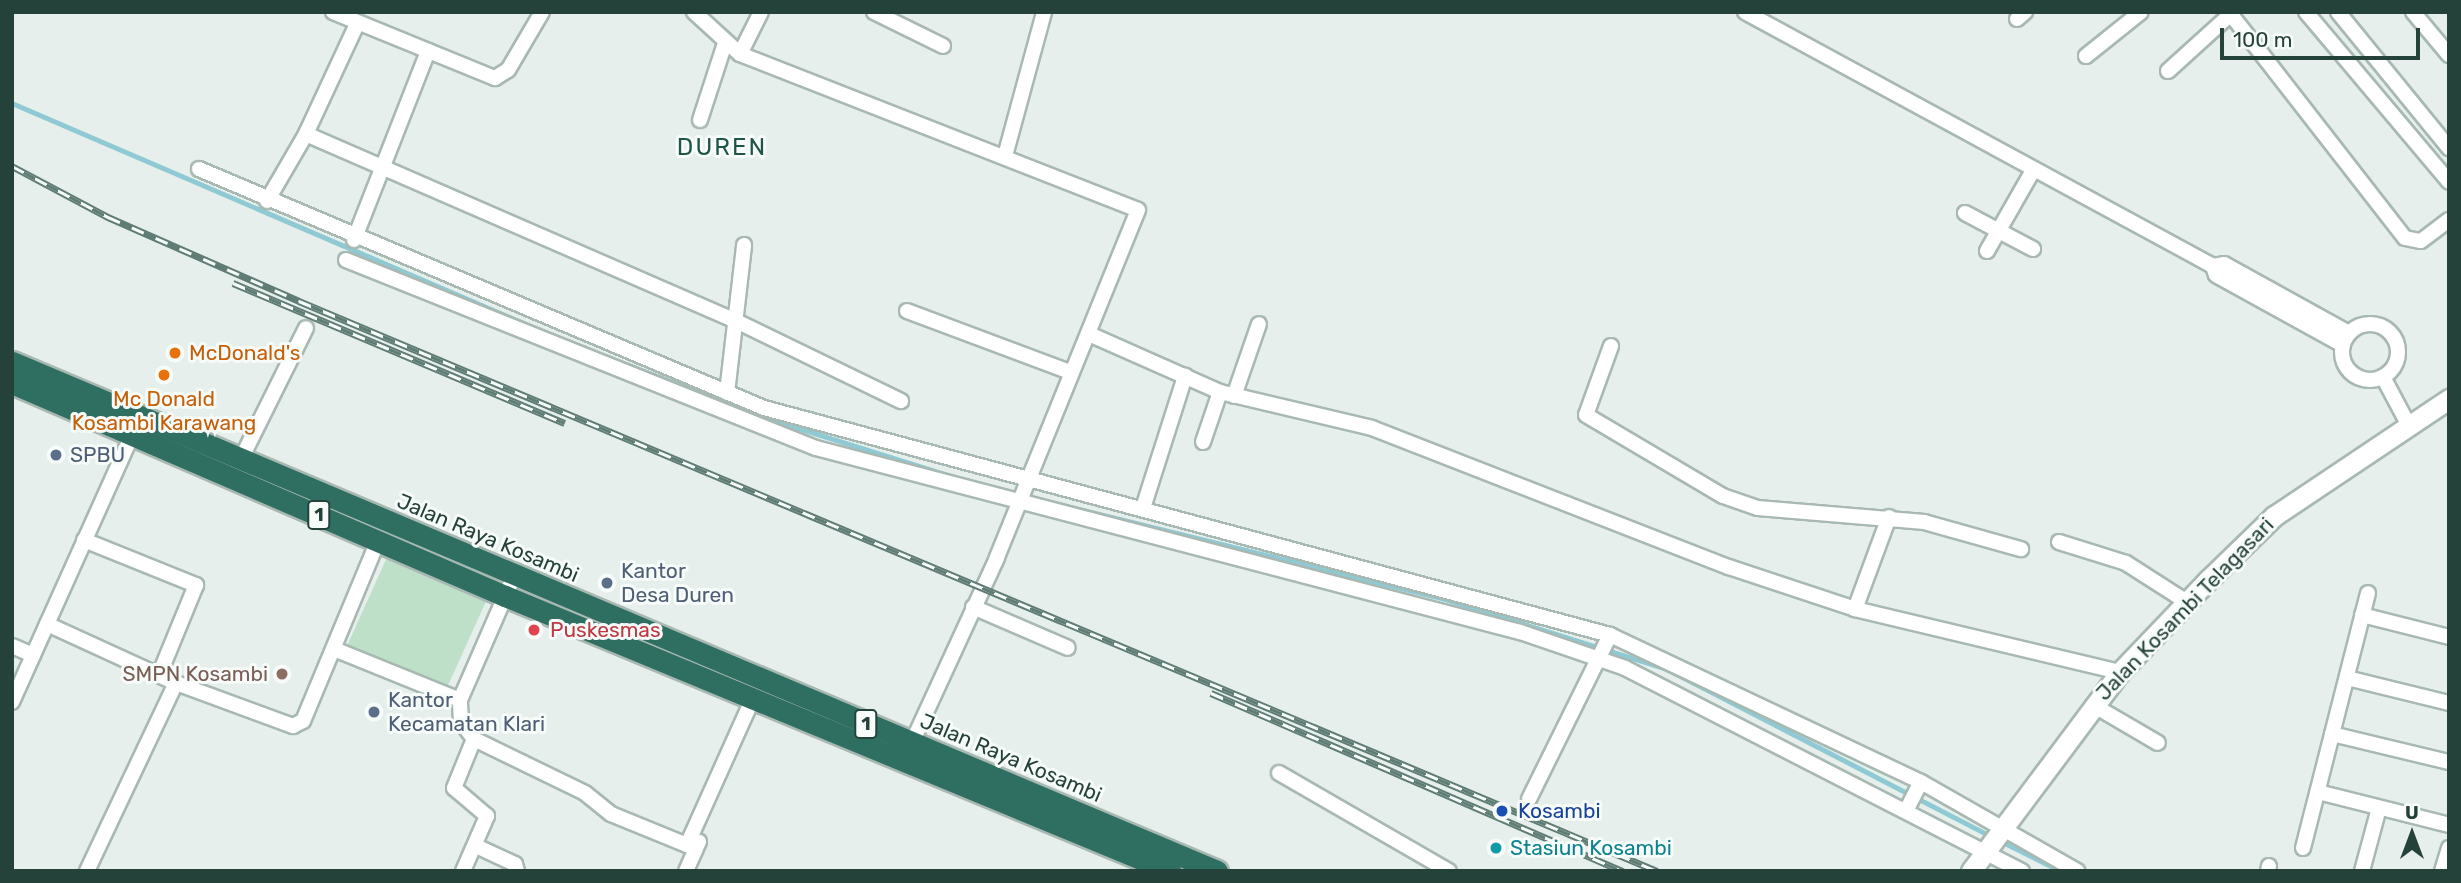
<!DOCTYPE html>
<html>
<head>
<meta charset="utf-8">
<style>
	body { margin:0 }
	#map { position:relative; width:2461px; height:883px; overflow:hidden; background:#e6efeb; font-family:Rubik,sans-serif }
	div>[style] { position:absolute }
	.green>* { inset:0; background:#bfe0c8 }
	.stream>* { height:4.5px; margin:-2.25px; padding:0 2.25px; transform-origin:2.25px; border-radius:2.25px; background:#8ec9d4 }
	.roads { filter:drop-shadow(2px 0 #a8b8b2) drop-shadow(-2px 0 #a8b8b2) drop-shadow(0 2px #a8b8b2) drop-shadow(0 -2px #a8b8b2) }
	.street>* { height:14px; margin:-7px; padding:0 7px; transform-origin:7px; border-radius:7px; background:#fff }
	.street>.ring { margin:-7px; padding:0; box-sizing:content-box; background:none; border:14px solid #fff; border-radius:50% }
	.secondary>* { height:19px; margin:-9.5px; padding:0 9.5px; transform-origin:9.5px; border-radius:9.5px; background:#fff }
	.highway>* { height:21px; margin:-10.5px; padding:0 10.5px; transform-origin:10.5px; border-radius:10.5px; background:#2f6f62 }
	.rail>* { height:7px; margin-top:-3.5px; transform-origin:0; background:repeating-linear-gradient(90deg,#f7fbf9 0 13px,#5f7d75 0 26px); box-sizing:border-box; border-block:2px solid #5f7d75 }
	.dots>* { width:19px; height:19px; translate:-50% -50%; box-sizing:border-box; border:4px solid #f7fbf9; border-radius:50% }
	span { translate:-50% -50%; white-space:nowrap; text-align:center; line-height:1.15; -webkit-text-stroke:6px #f7fbf9; paint-order:stroke }
	.shield-label span { padding:2px 5px; background:#f7fbf9; border:2px solid; border-radius:5px; -webkit-text-stroke-width:0 }
	.shield-label { font-size:19px; color:#24423a; font-weight:700 }
	.food-label { font-size:21px; color:#c56008 }
	.left { translate:0 -50%; text-align:left }
	.service-label { font-size:21px; color:#4e5e75 }
	.street-label { font-size:21px; color:#24423a }
	.health-label { font-size:21px; color:#be3a42 }
	.education-label { font-size:21px; color:#785e54 }
	.right { translate:-100% -50%; text-align:right }
	.transit-label { font-size:21px; color:#164399 }
	.culture-label { font-size:21px; color:#0d838f }
	.quarter-label { font-size:24px; color:#1f5548; letter-spacing:2px }
	.frame { position:absolute; inset:0; border:14px solid #24423a; pointer-events:none }
	.north { position:absolute; left:2377px; top:799px; width:70px; height:70px; -webkit-text-stroke:5px #f7fbf9; paint-order:stroke; rotate:0deg; font-size:19px; font-weight:700; line-height:28px; text-align:center; color:#24423a }
	.north::after { content:''; display:block; margin:auto; width:24px; height:32px; background:#24423a; clip-path:polygon(50% 0,100% 100%,50% 72%,0 100%) }
	.scale { position:absolute; left:2220px; top:28px; width:200px; height:32px; box-sizing:border-box; border:4px solid #24423a; border-top:0; padding-left:9px; font-size:21px; line-height:24px; white-space:nowrap; color:#24423a; -webkit-text-stroke:5px #f7fbf9; paint-order:stroke }
</style>
</head>
<body>
<div id="map">
	<div class="green">
		<div style="clip-path:polygon(389px 553px,488px 597px,445px 692px,346px 648px)"></div>
	</div>
	<div class="stream">
		<div style="left:12px;top:103px;width:577px;rotate:23.28deg"></div>
		<div style="left:605px;top:356px;width:176px;rotate:21deg"></div>
		<div style="left:769px;top:419px;width:204px;rotate:17.4deg"></div>
		<div style="left:1026px;top:496px;width:431px;rotate:13.8deg"></div>
		<div style="left:1445px;top:599px;width:233px;rotate:17.5deg"></div>
		<div style="left:1667px;top:669px;width:364px;rotate:27.3deg"></div>
		<div style="left:2001px;top:841px;width:67px;rotate:26.6deg"></div>
	</div>
	<div class="roads">
		<div class="street">
			<div style="left:333px;top:12px;width:175px;rotate:22.2deg"></div>
			<div style="left:495px;top:78px;width:15px;rotate:-32deg"></div>
			<div style="left:508px;top:70px;width:67px;rotate:-59.6deg"></div>
			<div style="left:694px;top:12px;width:62px;rotate:42.4deg"></div>
			<div style="left:740px;top:54px;width:427px;rotate:21.4deg"></div>
			<div style="left:1138px;top:210px;width:375px;rotate:112.1deg"></div>
			<div style="left:997px;top:558px;width:204px;rotate:114.7deg"></div>
			<div style="left:874px;top:12px;width:77px;rotate:26.2deg"></div>
			<div style="left:1745px;top:12px;width:532px;rotate:28.49deg"></div>
			<div style="left:2213px;top:266px;width:9px;rotate:72deg"></div>
			<div style="left:2216px;top:275px;width:145px;rotate:28.9deg"></div>
			<div style="left:2229px;top:12px;width:286px;rotate:52.1deg"></div>
			<div style="left:2405px;top:238px;width:16px;rotate:11deg"></div>
			<div style="left:2421px;top:241px;width:35px;rotate:-37deg"></div>
			<div style="left:2306px;top:12px;width:222px;rotate:49.9deg"></div>
			<div style="left:2338px;top:12px;width:176px;rotate:50.8deg"></div>
			<div style="left:2413px;top:12px;width:56px;rotate:50.1deg"></div>
			<div style="left:2017px;top:19px;width:11px;rotate:-41deg"></div>
			<div style="left:357px;top:24px;width:121px;rotate:114.9deg"></div>
			<div style="left:306px;top:134px;width:464px;rotate:23.5deg"></div>
			<div style="left:732px;top:319px;width:188px;rotate:25.9deg"></div>
			<div style="left:740px;top:54px;width:47px;rotate:-63.4deg"></div>
			<div style="left:2086px;top:56px;width:70px;rotate:-38.7deg"></div>
			<div style="left:2168px;top:71px;width:88px;rotate:-42.2deg"></div>
			<div style="left:700px;top:120px;width:81px;rotate:-72deg"></div>
			<div style="left:1005px;top:156px;width:149px;rotate:-74.8deg"></div>
			<div style="left:199px;top:169px;width:613px;rotate:22.93deg"></div>
			<div style="left:764px;top:408px;width:876px;rotate:15.02deg"></div>
			<div style="left:1610px;top:635px;width:344px;rotate:25.3deg"></div>
			<div style="left:1921px;top:782px;width:180px;rotate:29.7deg"></div>
			<div style="left:267px;top:201px;width:78px;rotate:-59.8deg"></div>
			<div style="left:1965px;top:213px;width:77px;rotate:27.9deg"></div>
			<div style="left:354px;top:240px;width:203px;rotate:-68.6deg"></div>
			<div style="left:1987px;top:251px;width:91px;rotate:-60.3deg"></div>
			<div style="left:346px;top:260px;width:506px;rotate:21.8deg"></div>
			<div style="left:816px;top:448px;width:728px;rotate:14.65deg"></div>
			<div style="left:1520px;top:632px;width:111px;rotate:18.9deg"></div>
			<div style="left:1625px;top:668px;width:446px;rotate:27.1deg"></div>
			<div style="left:2213px;top:266px;width:11px;rotate:-10deg"></div>
			<div style="left:2224px;top:264px;width:143px;rotate:28.9deg"></div>
			<div style="left:907px;top:311px;width:174px;rotate:20.5deg"></div>
			<div class="ring" style="left:2342px;top:324px;width:42px;height:42px"></div>
			<div style="left:1089px;top:334px;width:143px;rotate:23.9deg"></div>
			<div style="left:1220px;top:392px;width:156px;rotate:13.3deg"></div>
			<div style="left:1372px;top:428px;width:383px;rotate:21.3deg"></div>
			<div style="left:1729px;top:567px;width:133px;rotate:18.4deg"></div>
			<div style="left:1855px;top:609px;width:272px;rotate:13.4deg"></div>
			<div style="left:1611px;top:346px;width:73px;rotate:109.9deg"></div>
			<div style="left:1586px;top:415px;width:159px;rotate:30.6deg"></div>
			<div style="left:1723px;top:496px;width:37px;rotate:19deg"></div>
			<div style="left:1758px;top:508px;width:167px;rotate:4.8deg"></div>
			<div style="left:1924px;top:522px;width:101px;rotate:15.6deg"></div>
			<div style="left:2383px;top:377px;width:55px;rotate:62deg"></div>
			<div style="left:727px;top:393px;width:149px;rotate:-83.4deg"></div>
			<div style="left:1234px;top:396px;width:76px;rotate:-70.9deg"></div>
			<div style="left:1203px;top:442px;width:53px;rotate:-71.2deg"></div>
			<div style="left:241px;top:459px;width:146px;rotate:-63.6deg"></div>
			<div style="left:1143px;top:508px;width:139px;rotate:-72.3deg"></div>
			<div style="left:84px;top:540px;width:121px;rotate:21.9deg"></div>
			<div style="left:196px;top:585px;width:97px;rotate:112.3deg"></div>
			<div style="left:2059px;top:542px;width:70px;rotate:17.4deg"></div>
			<div style="left:2126px;top:563px;width:72px;rotate:32.6deg"></div>
			<div style="left:973px;top:607px;width:103px;rotate:23.3deg"></div>
			<div style="left:1855px;top:609px;width:98px;rotate:-69.7deg"></div>
			<div style="left:2362px;top:615px;width:90px;rotate:14.2deg"></div>
			<div style="left:47px;top:624px;width:142px;rotate:24.6deg"></div>
			<div style="left:176px;top:683px;width:125px;rotate:20.2deg"></div>
			<div style="left:293px;top:726px;width:11px;rotate:-27deg"></div>
			<div style="left:303px;top:721px;width:195px;rotate:-67.4deg"></div>
			<div style="left:12px;top:646px;width:23px;rotate:23deg"></div>
			<div style="left:334px;top:649px;width:136px;rotate:22deg"></div>
			<div style="left:2347px;top:678px;width:105px;rotate:13.8deg"></div>
			<div style="left:12px;top:702px;width:293px;rotate:-65.8deg"></div>
			<div style="left:2093px;top:705px;width:75px;rotate:30.3deg"></div>
			<div style="left:2332px;top:734px;width:120px;rotate:13.5deg"></div>
			<div style="left:474px;top:739px;width:123px;rotate:25.9deg"></div>
			<div style="left:585px;top:793px;width:33px;rotate:39deg"></div>
			<div style="left:611px;top:814px;width:82px;rotate:22.2deg"></div>
			<div style="left:687px;top:845px;width:161px;rotate:-65.8deg"></div>
			<div style="left:1279px;top:773px;width:196px;rotate:30deg"></div>
			<div style="left:2318px;top:792px;width:135px;rotate:14.1deg"></div>
			<div style="left:1529px;top:799px;width:183px;rotate:-63.7deg"></div>
			<div style="left:1907px;top:809px;width:30px;rotate:-63deg"></div>
			<div style="left:476px;top:846px;width:43px;rotate:24.8deg"></div>
			<div style="left:515px;top:864px;width:7px;rotate:74deg"></div>
			<div style="left:2303px;top:848px;width:263px;rotate:-75.7deg"></div>
			<div style="left:87px;top:871px;width:208px;rotate:-64.7deg"></div>
			<div style="left:463px;top:871px;width:60px;rotate:-66.4deg"></div>
			<div style="left:487px;top:816px;width:43px;rotate:-139.7deg"></div>
			<div style="left:454px;top:788px;width:53px;rotate:-67.8deg"></div>
			<div style="left:474px;top:739px;width:21px;rotate:-127deg"></div>
			<div style="left:461px;top:722px;width:22px;rotate:-93deg"></div>
			<div style="left:460px;top:700px;width:135px;rotate:-66.5deg"></div>
			<div style="left:686px;top:871px;width:32px;rotate:-66deg"></div>
			<div style="left:2268px;top:871px;width:5px;rotate:-79deg"></div>
			<div style="left:2362px;top:871px;width:65px;rotate:-74.9deg"></div>
			<div style="left:2442px;top:871px;width:24px;rotate:-73deg"></div>
		</div>
		<div class="secondary">
			<div style="left:1971px;top:871px;width:249px;rotate:-53.2deg"></div>
			<div style="left:2120px;top:672px;width:127px;rotate:-46.3deg"></div>
			<div style="left:2208px;top:580px;width:92px;rotate:-44.1deg"></div>
			<div style="left:2274px;top:516px;width:211px;rotate:-33.8deg"></div>
		</div>
		<div class="highway">
			<div style="left:12px;top:362px;width:1308px;rotate:22.9deg"></div>
			<div style="left:12px;top:383px;width:537px;rotate:23.37deg"></div>
			<div style="left:505px;top:596px;width:720px;rotate:22.47deg"></div>
		</div>
	</div>
	<div class="rail">
		<div style="left:12px;top:166px;width:109px;rotate:28deg"></div>
		<div style="left:108px;top:217px;width:209px;rotate:23.7deg"></div>
		<div style="left:299px;top:301px;width:1473px;rotate:22.77deg"></div>
		<div style="left:233px;top:283px;width:360px;rotate:22.9deg"></div>
		<div style="left:1211px;top:693px;width:449px;rotate:23.4deg"></div>
	</div>
	<div class="dots">
		<div style="left:175px;top:353px;background:#e8710a"></div>
		<div style="left:164px;top:375px;background:#e8710a"></div>
		<div style="left:56px;top:455px;background:#5c6f8a"></div>
		<div style="left:607px;top:583px;background:#5c6f8a"></div>
		<div style="left:534px;top:630px;background:#e0444e"></div>
		<div style="left:282px;top:674px;background:#8d6e63"></div>
		<div style="left:374px;top:712px;background:#5c6f8a"></div>
		<div style="left:1502px;top:811px;background:#1a4fb4"></div>
		<div style="left:1496px;top:848px;background:#0f9aa8"></div>
	</div>
	<div class="shield-label">
		<span style="left:319px;top:515px">1</span>
		<span style="left:866px;top:724px">1</span>
	</div>
	<div class="food-label">
		<span class="left" style="left:189px;top:353px">McDonald's</span>
		<span style="left:164px;top:411px">Mc Donald<br>Kosambi Karawang</span>
	</div>
	<div class="service-label">
		<span class="left" style="left:70px;top:455px">SPBU</span>
		<span class="left" style="left:621px;top:583px">Kantor<br>Desa Duren</span>
		<span class="left" style="left:388px;top:712px">Kantor<br>Kecamatan Klari</span>
	</div>
	<div class="street-label">
		<span style="left:488px;top:538px;rotate:23deg">Jalan Raya Kosambi</span>
		<span style="left:2185px;top:609px;rotate:-46deg">Jalan Kosambi Telagasari</span>
		<span style="left:1011px;top:758px;rotate:23deg">Jalan Raya Kosambi</span>
	</div>
	<div class="health-label">
		<span class="left" style="left:550px;top:630px">Puskesmas</span>
	</div>
	<div class="education-label">
		<span class="right" style="left:268px;top:674px">SMPN Kosambi</span>
	</div>
	<div class="transit-label">
		<span class="left" style="left:1518px;top:811px">Kosambi</span>
	</div>
	<div class="culture-label">
		<span class="left" style="left:1510px;top:848px">Stasiun Kosambi</span>
	</div>
	<div class="quarter-label">
		<span style="left:722px;top:148px">DUREN</span>
	</div>
	<div class="frame"></div>
	<div class="north">U</div>
	<div class="scale">100 m</div>
</div>
</body>
</html>
